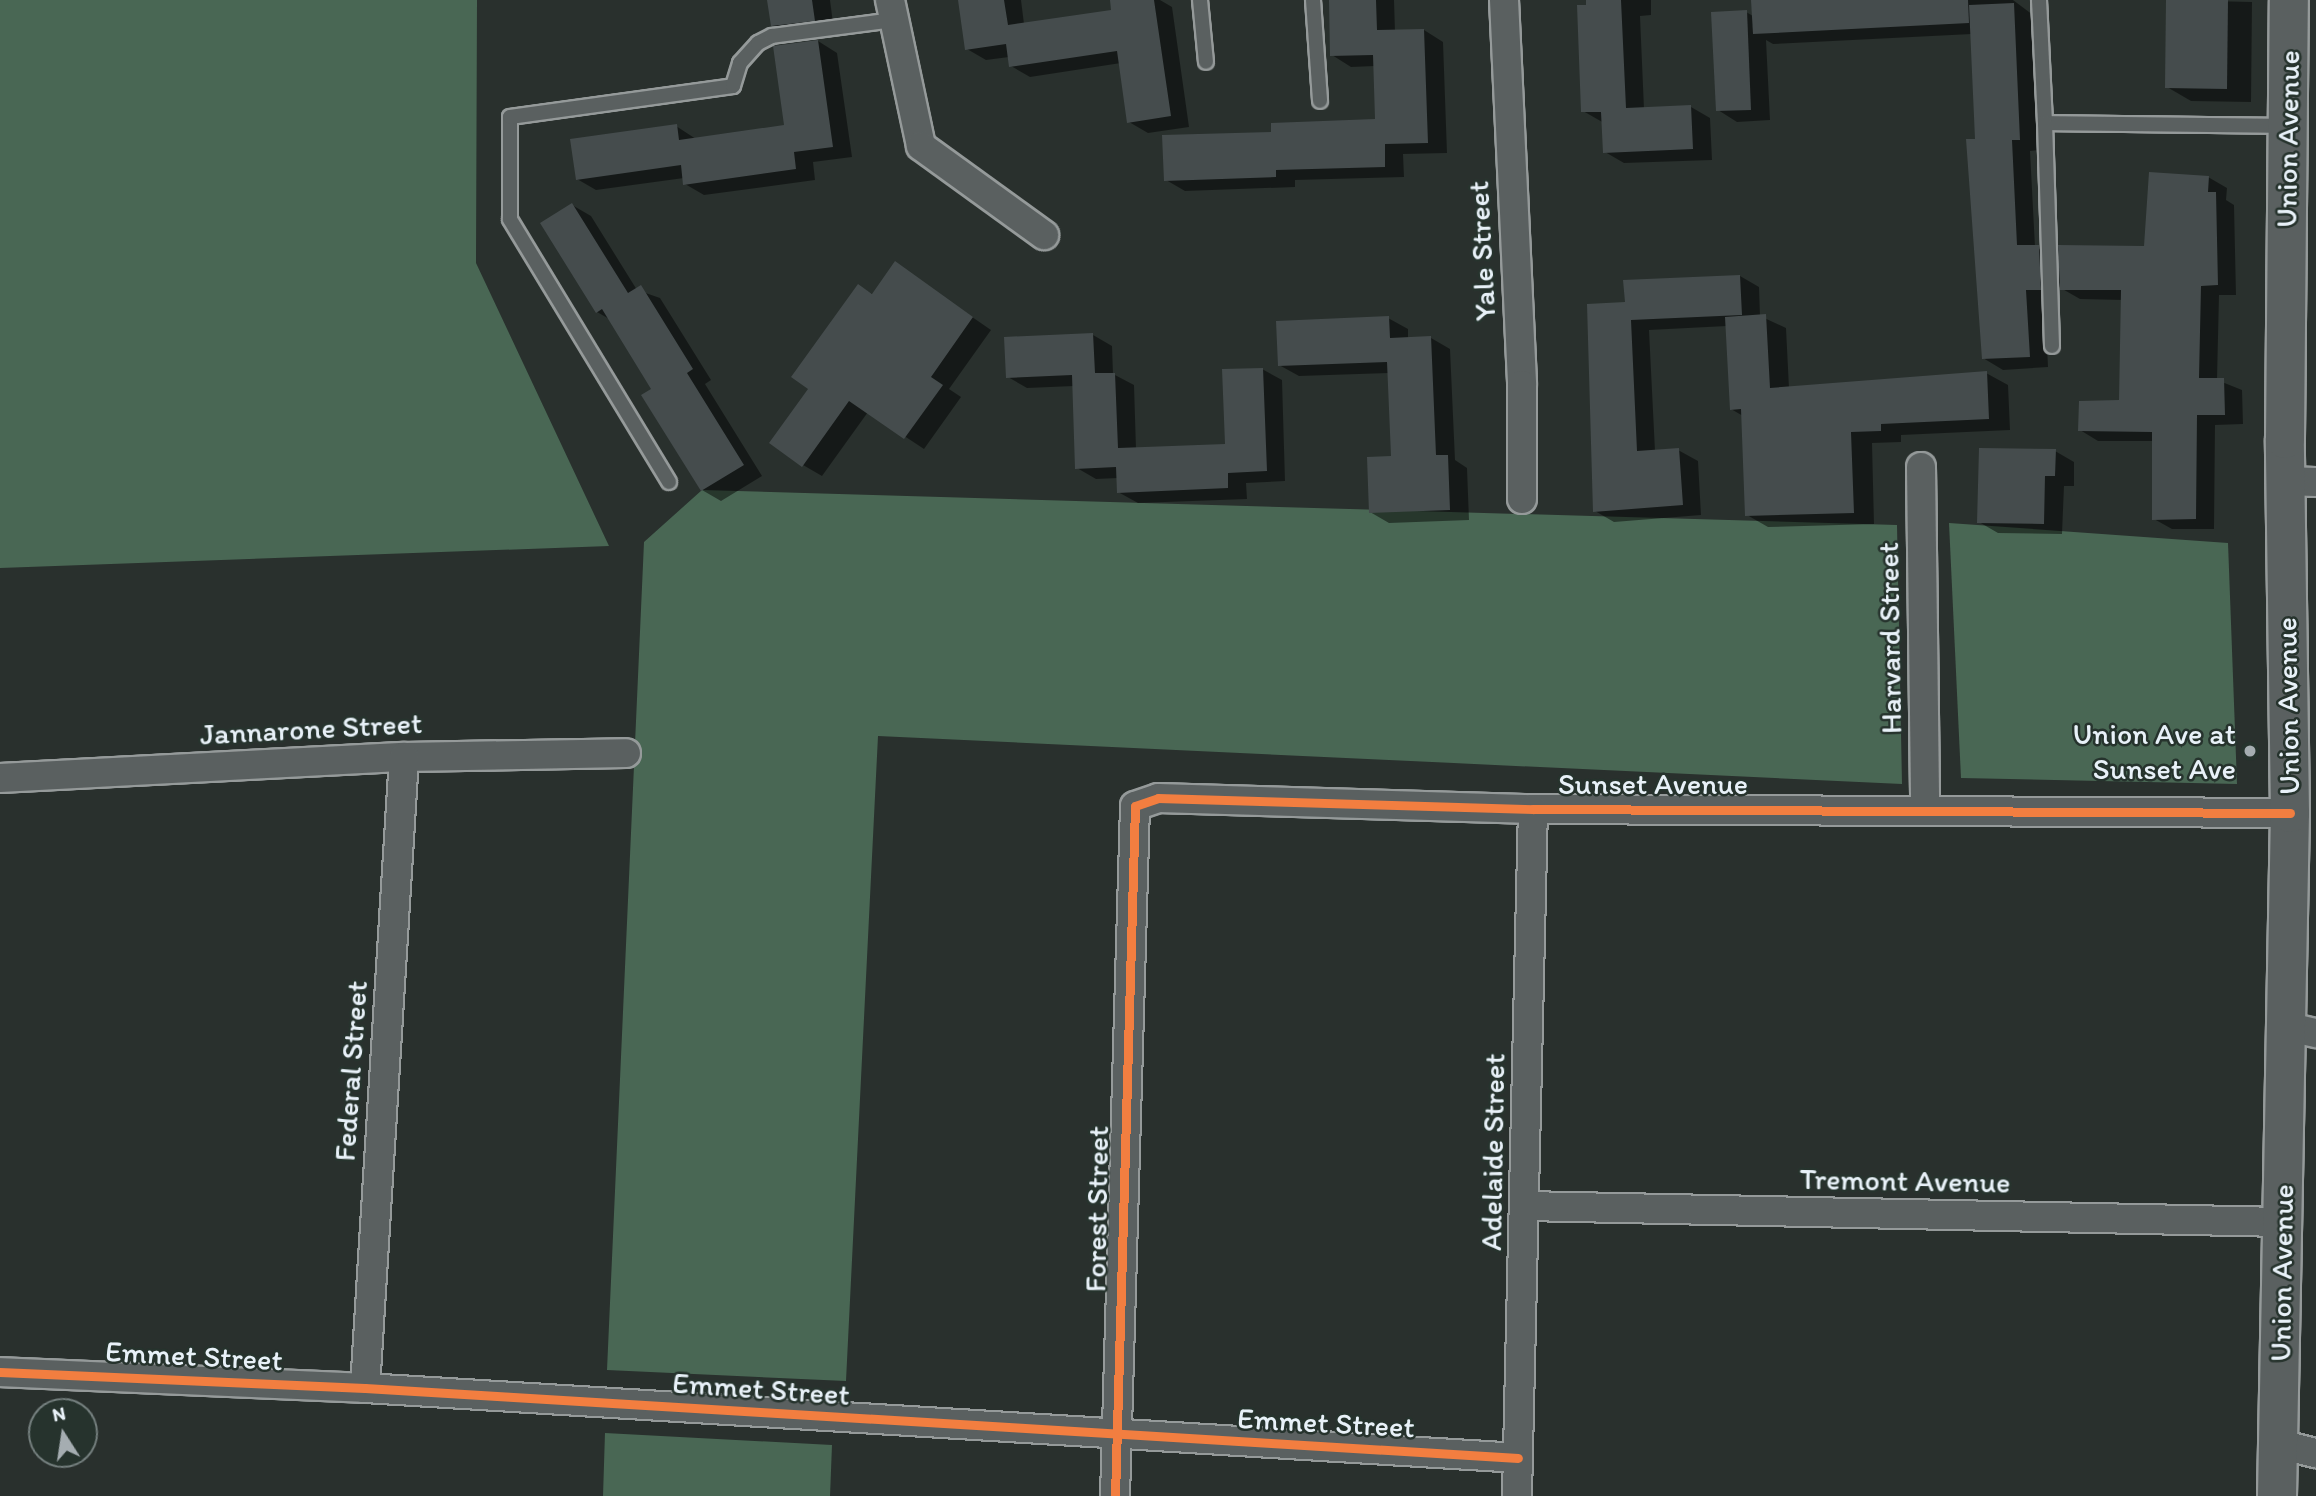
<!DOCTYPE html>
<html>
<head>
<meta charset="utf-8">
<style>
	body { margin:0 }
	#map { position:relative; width:2316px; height:1496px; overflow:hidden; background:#29302d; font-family:Itim,sans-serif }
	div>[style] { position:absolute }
	.green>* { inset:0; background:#496754 }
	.shadow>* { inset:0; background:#0007 }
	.building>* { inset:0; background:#454c4d }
	.roads { filter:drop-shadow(2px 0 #959a9a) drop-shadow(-2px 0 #959a9a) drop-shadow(0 2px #959a9a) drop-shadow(0 -2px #959a9a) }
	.lane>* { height:14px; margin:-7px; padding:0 7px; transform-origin:7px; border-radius:7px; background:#5a6060 }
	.street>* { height:28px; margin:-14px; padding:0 14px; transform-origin:14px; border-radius:14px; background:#5a6060 }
	.secondary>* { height:38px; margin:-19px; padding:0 19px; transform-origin:19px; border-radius:19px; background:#5a6060 }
	.cycleway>* { height:9px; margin:-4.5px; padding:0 4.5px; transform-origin:4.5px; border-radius:4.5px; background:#f27e40 }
	.dots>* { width:19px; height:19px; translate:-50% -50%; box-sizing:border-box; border:4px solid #26332d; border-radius:50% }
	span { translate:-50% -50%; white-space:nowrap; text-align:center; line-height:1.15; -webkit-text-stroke:5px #26332d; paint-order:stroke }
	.street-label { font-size:30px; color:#e8f1f8 }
	.poi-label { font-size:30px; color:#e8f1f8 }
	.right { translate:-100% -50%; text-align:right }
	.north { position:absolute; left:28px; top:1398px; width:70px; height:70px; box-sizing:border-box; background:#26332d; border:2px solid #747f7e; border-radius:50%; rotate:348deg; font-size:19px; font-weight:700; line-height:28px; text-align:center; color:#e8f1f8 }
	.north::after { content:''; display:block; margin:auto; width:24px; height:32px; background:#a5adb1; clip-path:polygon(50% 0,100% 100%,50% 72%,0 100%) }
</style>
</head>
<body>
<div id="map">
	<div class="green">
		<div style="clip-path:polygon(0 0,477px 0,476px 263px,609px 546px,0 568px)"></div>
		<div style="clip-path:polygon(702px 490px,1897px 525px,1902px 784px,878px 736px,846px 1381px,607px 1370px,644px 542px)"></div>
		<div style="clip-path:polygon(1949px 523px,2228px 543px,2237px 784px,1961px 778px)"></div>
		<div style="clip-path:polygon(605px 1433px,832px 1445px,830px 1496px,603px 1496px)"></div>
	</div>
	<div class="shadow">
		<div style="clip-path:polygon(769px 0,830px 0,834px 31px,791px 37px,772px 25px)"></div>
		<div style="clip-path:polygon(959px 0,1021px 0,1024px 24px,1113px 12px,1123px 0,1160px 0,1172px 7px,1189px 127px,1148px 133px,1129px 122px,1121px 63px,1030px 77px,1011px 66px,1009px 57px,986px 60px,967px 49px)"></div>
		<div style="clip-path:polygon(1330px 0,1394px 0,1395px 32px,1424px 30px,1443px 42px,1447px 153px,1403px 154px,1404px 177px,1295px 180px,1295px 187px,1185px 191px,1166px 180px,1273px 134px,1376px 120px,1375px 66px,1351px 67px,1332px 55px)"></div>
		<div style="clip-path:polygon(1588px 0,1651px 0,1651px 15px,1640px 16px,1644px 109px,1691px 107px,1710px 118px,1712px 160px,1624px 163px,1605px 152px,1604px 123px,1583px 111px)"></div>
		<div style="clip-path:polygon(1753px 0,2013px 0,2033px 15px,2039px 150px,2030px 151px,2035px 247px,2061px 259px,2146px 248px,2208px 177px,2227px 188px,2226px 200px,2234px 205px,2236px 295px,2219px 295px,2217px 380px,2242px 390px,2243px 424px,2215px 425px,2214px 529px,2172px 529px,2154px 519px,2154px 441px,2098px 441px,2080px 430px,2121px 402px,2123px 300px,2080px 299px,2059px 287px,2059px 300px,2045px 300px,2048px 367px,2003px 370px,1983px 358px,1972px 34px,1773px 44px,1766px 40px,1770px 120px,1737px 122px,1718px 110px,1746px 12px,1753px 16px)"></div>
		<div style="clip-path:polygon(2168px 0,2252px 2px,2251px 102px,2191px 101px,2167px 87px)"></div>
		<div style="clip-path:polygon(818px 41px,837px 53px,852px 157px,813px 162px,815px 180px,704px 195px,685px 184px,684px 178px,596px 190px,577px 179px,676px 126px,696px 139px,786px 126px)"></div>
		<div style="clip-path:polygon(572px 205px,591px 216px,637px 290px,660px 298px,711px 380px,705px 384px,762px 476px,721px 501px,702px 490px,654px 389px,611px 320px,597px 312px,542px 223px)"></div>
		<div style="clip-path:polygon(895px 264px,991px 330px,949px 389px,961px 397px,924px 449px,868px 412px,822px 476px,803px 465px,810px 388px,859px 286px,874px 295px)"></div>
		<div style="clip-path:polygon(1740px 276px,1759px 287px,1760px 316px,1786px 328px,1789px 388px,1986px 373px,2008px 385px,2010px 430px,1901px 435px,1901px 442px,1872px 443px,1874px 524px,1768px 527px,1747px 515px,1743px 416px,1731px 409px,1727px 326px,1649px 330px,1655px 451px,1678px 450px,1698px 461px,1701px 515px,1614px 522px,1595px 511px,1626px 304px)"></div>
		<div style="clip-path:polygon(1388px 318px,1408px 329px,1408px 339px,1431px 338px,1450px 349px,1455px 460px,1467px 468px,1469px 520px,1389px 523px,1370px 512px,1392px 458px,1389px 373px,1299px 376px,1279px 365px)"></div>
		<div style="clip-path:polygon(1093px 335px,1112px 346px,1113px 374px,1134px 385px,1136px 449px,1227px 446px,1262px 369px,1282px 380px,1285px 481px,1246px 483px,1247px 499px,1138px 503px,1118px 492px,1118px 478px,1096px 479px,1077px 468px,1074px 386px,1027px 388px,1008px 377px)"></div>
		<div style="clip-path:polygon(2055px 451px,2074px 462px,2074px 486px,2064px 486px,2062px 534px,1998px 533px,1979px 522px)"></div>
	</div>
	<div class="building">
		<div style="clip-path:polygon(767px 0,812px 0,815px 21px,771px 26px)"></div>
		<div style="clip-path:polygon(958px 0,1004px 0,1008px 25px,1111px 10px,1110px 0,1154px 0,1171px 116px,1127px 123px,1117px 51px,1009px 67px,1006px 44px,965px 50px)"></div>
		<div style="clip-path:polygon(1329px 0,1376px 0,1377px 30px,1424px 29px,1428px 143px,1385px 144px,1385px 167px,1276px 170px,1276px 177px,1164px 181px,1162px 135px,1271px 132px,1271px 123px,1375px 119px,1373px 55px,1330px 56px)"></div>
		<div style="clip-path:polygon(1586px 0,1621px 0,1626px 108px,1691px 105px,1693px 149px,1603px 153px,1601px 112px,1581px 112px,1577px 5px,1586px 5px)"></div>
		<div style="clip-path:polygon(1751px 0,1968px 0,1969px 23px,1753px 34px)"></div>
		<div style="clip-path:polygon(2166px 0,2228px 0,2227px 89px,2165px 88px)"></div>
		<div style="clip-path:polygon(2014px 3px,2020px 140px,2012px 140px,2017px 245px,2039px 245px,2041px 290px,2026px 290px,2030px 357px,1982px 359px,1966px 139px,1975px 139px,1969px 5px)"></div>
		<div style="clip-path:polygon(1747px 10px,1751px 110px,1716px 111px,1711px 12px)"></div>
		<div style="clip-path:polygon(818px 40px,833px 147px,794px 152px,796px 169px,683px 185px,681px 165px,576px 180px,570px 139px,677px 124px,679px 140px,784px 125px,773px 46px)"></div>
		<div style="clip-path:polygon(2149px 172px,2209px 176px,2208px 192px,2216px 192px,2218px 285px,2201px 286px,2199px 378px,2224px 378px,2225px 415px,2197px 415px,2196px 519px,2152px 520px,2152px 432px,2078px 431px,2079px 401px,2119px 400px,2121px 290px,2060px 290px,2058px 245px,2144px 246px)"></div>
		<div style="clip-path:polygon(572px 203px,628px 293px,641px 285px,693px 369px,687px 373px,744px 465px,701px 491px,641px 395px,651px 389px,602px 309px,596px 313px,540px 223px)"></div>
		<div style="clip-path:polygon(895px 261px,973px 317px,931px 377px,943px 385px,904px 439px,849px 401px,802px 467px,769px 443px,808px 389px,791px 377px,858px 284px,872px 294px)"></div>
		<div style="clip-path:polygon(1740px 275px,1742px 315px,1631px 320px,1637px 451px,1679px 448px,1683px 505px,1593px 512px,1587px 304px,1625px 302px,1623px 280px)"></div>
		<div style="clip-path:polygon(1766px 314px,1770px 388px,1987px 371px,1989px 419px,1881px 424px,1881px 431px,1851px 432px,1854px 513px,1745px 516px,1741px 409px,1730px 410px,1725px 317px)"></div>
		<div style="clip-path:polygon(1389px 316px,1390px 338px,1431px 336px,1436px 455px,1448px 455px,1450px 510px,1369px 513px,1367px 457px,1391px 456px,1387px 362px,1278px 366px,1276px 321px)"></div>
		<div style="clip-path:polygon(1093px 333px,1095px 373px,1115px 373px,1118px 448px,1225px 444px,1222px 369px,1263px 368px,1267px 471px,1228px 473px,1228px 488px,1117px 493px,1116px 467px,1075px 469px,1072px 375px,1006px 378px,1004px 337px)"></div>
		<div style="clip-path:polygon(1979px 448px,2056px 449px,2055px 476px,2045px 476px,2044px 524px,1977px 523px)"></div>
	</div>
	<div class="roads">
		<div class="lane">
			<div style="left:1200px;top:0;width:62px;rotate:84.5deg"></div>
			<div style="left:1313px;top:0;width:101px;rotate:86deg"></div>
			<div style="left:2039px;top:0;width:123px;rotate:87.2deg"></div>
			<div style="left:2045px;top:123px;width:242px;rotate:0.7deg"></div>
			<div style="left:2045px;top:123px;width:223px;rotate:88.2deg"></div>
			<div style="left:669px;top:482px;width:307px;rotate:-121.2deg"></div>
			<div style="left:510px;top:219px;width:102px;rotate:-90deg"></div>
			<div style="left:510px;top:117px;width:225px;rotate:-7.9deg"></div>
			<div style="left:733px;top:86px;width:24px;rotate:-73deg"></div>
			<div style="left:740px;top:63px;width:27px;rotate:-48deg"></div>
			<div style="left:758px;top:43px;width:16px;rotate:-27deg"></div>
			<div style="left:772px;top:36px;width:123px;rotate:-7.5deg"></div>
		</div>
		<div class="street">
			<div style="left:890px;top:0;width:149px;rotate:78deg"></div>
			<div style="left:921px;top:146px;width:152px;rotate:35.9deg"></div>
			<div style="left:1504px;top:0;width:385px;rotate:87.3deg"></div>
			<div style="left:1522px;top:385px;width:114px;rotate:90deg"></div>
			<div style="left:1921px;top:467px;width:342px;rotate:89.3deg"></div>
			<div style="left:2285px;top:481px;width:31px;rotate:2deg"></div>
			<div style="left:0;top:778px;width:405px;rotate:-3deg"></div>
			<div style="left:404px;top:757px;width:222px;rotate:-1deg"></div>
			<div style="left:2285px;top:1026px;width:32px;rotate:13deg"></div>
			<div style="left:1525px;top:1206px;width:757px;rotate:1.21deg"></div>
			<div style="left:0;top:1372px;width:365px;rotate:2.5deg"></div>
			<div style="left:365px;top:1388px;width:1155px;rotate:3.47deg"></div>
			<div style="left:365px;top:1388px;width:632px;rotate:-86.46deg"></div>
			<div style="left:2279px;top:1444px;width:38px;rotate:14deg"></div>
			<div style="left:1115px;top:1496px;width:690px;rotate:-88.34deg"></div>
			<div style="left:1135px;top:806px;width:24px;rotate:-19deg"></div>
			<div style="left:1158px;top:798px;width:375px;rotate:1.7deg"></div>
			<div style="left:1533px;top:809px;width:757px;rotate:0.3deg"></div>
			<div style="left:1517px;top:1496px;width:687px;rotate:-88.67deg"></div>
		</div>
		<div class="secondary">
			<div style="left:2277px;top:1496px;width:683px;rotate:-88.91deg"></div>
			<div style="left:2290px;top:813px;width:374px;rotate:-90.8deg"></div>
			<div style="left:2285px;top:439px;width:439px;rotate:-89.5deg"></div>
		</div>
	</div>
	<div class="cycleway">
		<div style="left:0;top:1372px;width:365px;rotate:2.5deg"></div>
		<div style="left:365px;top:1388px;width:1155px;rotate:3.47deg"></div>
		<div style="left:1115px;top:1496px;width:690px;rotate:-88.34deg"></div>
		<div style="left:1135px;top:806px;width:24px;rotate:-19deg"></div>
		<div style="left:1158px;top:798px;width:375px;rotate:1.7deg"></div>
		<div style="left:1533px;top:809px;width:757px;rotate:0.3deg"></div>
	</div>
	<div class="dots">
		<div style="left:2250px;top:751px;background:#a5adb1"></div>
	</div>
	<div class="street-label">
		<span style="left:2288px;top:139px;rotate:-89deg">Union Avenue</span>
		<span style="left:1482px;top:251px;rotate:-93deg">Yale Street</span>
		<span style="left:1890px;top:638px;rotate:-91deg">Harvard Street</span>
		<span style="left:2288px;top:706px;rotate:-91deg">Union Avenue</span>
		<span style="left:311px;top:729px;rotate:-3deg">Jannarone Street</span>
		<span style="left:1653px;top:784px">Sunset Avenue</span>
		<span style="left:351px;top:1071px;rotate:-86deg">Federal Street</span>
		<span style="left:1493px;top:1152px;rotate:-89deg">Adelaide Street</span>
		<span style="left:1905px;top:1181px;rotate:1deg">Tremont Avenue</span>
		<span style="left:1097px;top:1209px;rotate:-89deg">Forest Street</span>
		<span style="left:2282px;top:1273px;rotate:-89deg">Union Avenue</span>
		<span style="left:194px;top:1356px;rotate:3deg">Emmet Street</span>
		<span style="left:761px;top:1389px;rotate:4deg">Emmet Street</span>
		<span style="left:1326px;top:1423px;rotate:3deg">Emmet Street</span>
	</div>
	<div class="poi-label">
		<span class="right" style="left:2236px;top:751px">Union Ave at<br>Sunset Ave</span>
	</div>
	<div class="north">N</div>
</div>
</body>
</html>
